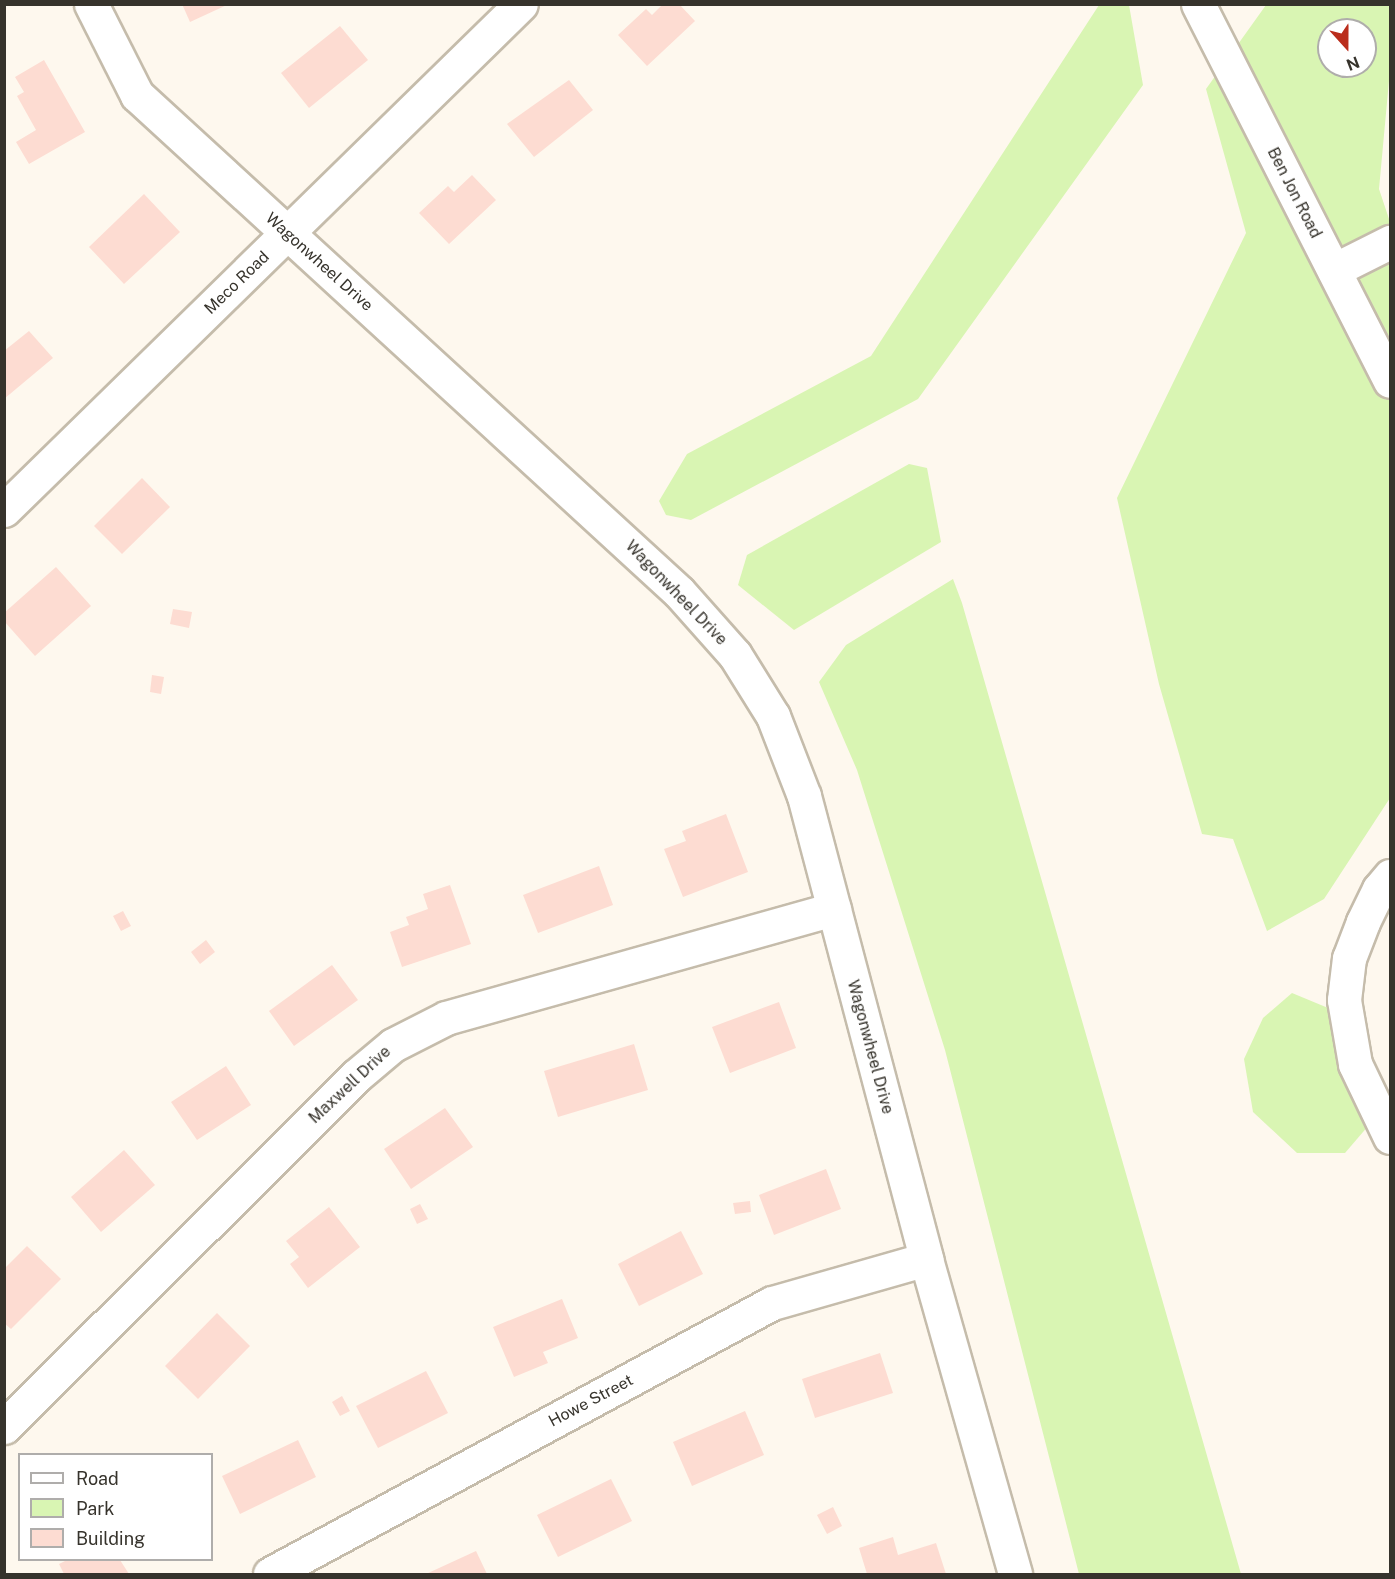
<!DOCTYPE html>
<html>
<head>
<meta charset="utf-8">
<style>
	body { margin:0 }
	#map { position:relative; width:1395px; height:1579px; overflow:hidden; background:#fef8ee; font-family:"Public Sans",sans-serif }
	div>[style] { position:absolute }
	.green>* { inset:0; background:#d9f5b3 }
	.building>* { inset:0; background:#fddcd2 }
	.roads { filter:drop-shadow(2px 0 #c5bcab) drop-shadow(-2px 0 #c5bcab) drop-shadow(0 2px #c5bcab) drop-shadow(0 -2px #c5bcab) }
	.minor>* { height:33px; margin:-16.5px; padding:0 16.5px; transform-origin:16.5px; border-radius:16.5px; background:#fff }
	span { translate:-50% -50%; white-space:nowrap; text-align:center; line-height:1.15; -webkit-text-stroke:4.5px #fff; paint-order:stroke }
	.street-label { font-size:16px; color:#36332c }
	.frame { position:absolute; inset:0; border:6px solid #36332c; pointer-events:none }
	.legend { position:absolute; left:18px; top:1453px; width:195px; height:108px; box-sizing:border-box; background:#fff; border:2px solid #afadab; margin:0; padding:8px 10px; list-style:none; font-size:18px; color:#36332c }
	.legend li { display:flex; align-items:center; gap:12px; height:30px }
	.legend b { width:30px; border:2px solid #afadab }
	.north { position:absolute; left:1317px; top:18px; width:60px; height:60px; box-sizing:border-box; background:#fff; border:2px solid #afadab; border-radius:50%; rotate:159deg; font-size:16px; font-weight:700; line-height:24px; text-align:center; color:#36332c }
	.north::after { content:''; display:block; margin:auto; width:21px; height:27px; background:#ba2d1c; clip-path:polygon(50% 0,100% 100%,50% 72%,0 100%) }
</style>
</head>
<body>
<div id="map">
	<div class="green">
		<div style="clip-path:polygon(1099px 5px,1129px 5px,1143px 85px,918px 399px,691px 520px,666px 515px,659px 501px,687px 454px,871px 356px)"></div>
		<div style="clip-path:polygon(evenodd,1266px 5px,1390px 5px,1390px 70px,1379px 189px,1390px 222px,1390px 798px,1324px 899px,1267px 931px,1233px 839px,1202px 834px,1159px 684px,1117px 498px,1246px 233px,1206px 89px,1266px 5px,1329px 30px,1365px 30px,1365px 66px,1329px 66px,1329px 30px)"></div>
		<div style="clip-path:polygon(909px 464px,927px 468px,941px 542px,794px 630px,738px 585px,747px 555px)"></div>
		<div style="clip-path:polygon(953px 579px,962px 603px,1241px 1574px,1079px 1574px,945px 1050px,857px 770px,819px 682px,846px 645px)"></div>
		<div style="clip-path:polygon(1292px 993px,1333px 1010px,1369px 1125px,1345px 1153px,1297px 1153px,1253px 1112px,1244px 1059px,1263px 1018px)"></div>
	</div>
	<div class="building">
		<div style="clip-path:polygon(182px 4px,229px 4px,190px 22px)"></div>
		<div style="clip-path:polygon(663px 4px,679px 4px,695px 21px,647px 66px,618px 35px,646px 9px,652px 15px)"></div>
		<div style="clip-path:polygon(340px 26px,368px 60px,309px 108px,281px 73px)"></div>
		<div style="clip-path:polygon(44px 60px,85px 132px,29px 164px,16px 142px,36px 130px,17px 96px,24px 92px,15px 77px)"></div>
		<div style="clip-path:polygon(569px 80px,593px 110px,534px 157px,507px 124px)"></div>
		<div style="clip-path:polygon(472px 175px,496px 200px,449px 244px,419px 213px,448px 186px,454px 192px)"></div>
		<div style="clip-path:polygon(144px 194px,180px 232px,124px 284px,89px 247px)"></div>
		<div style="clip-path:polygon(29px 331px,53px 358px,4px 399px,4px 351px)"></div>
		<div style="clip-path:polygon(142px 478px,170px 507px,122px 554px,94px 526px)"></div>
		<div style="clip-path:polygon(56px 567px,91px 606px,35px 656px,4px 621px,4px 613px)"></div>
		<div style="clip-path:polygon(173px 609px,192px 612px,189px 628px,170px 624px)"></div>
		<div style="clip-path:polygon(152px 675px,164px 677px,161px 694px,150px 692px)"></div>
		<div style="clip-path:polygon(726px 814px,748px 872px,683px 897px,664px 849px,686px 841px,682px 831px)"></div>
		<div style="clip-path:polygon(599px 866px,613px 905px,538px 933px,523px 895px)"></div>
		<div style="clip-path:polygon(450px 885px,471px 944px,402px 967px,390px 932px,409px 925px,406px 917px,428px 909px,423px 894px)"></div>
		<div style="clip-path:polygon(123px 911px,131px 926px,121px 931px,113px 916px)"></div>
		<div style="clip-path:polygon(206px 940px,215px 952px,200px 964px,191px 952px)"></div>
		<div style="clip-path:polygon(332px 965px,358px 1000px,294px 1046px,269px 1011px)"></div>
		<div style="clip-path:polygon(779px 1002px,796px 1048px,730px 1073px,712px 1027px)"></div>
		<div style="clip-path:polygon(634px 1044px,648px 1090px,558px 1117px,544px 1071px)"></div>
		<div style="clip-path:polygon(226px 1066px,251px 1105px,197px 1140px,171px 1102px)"></div>
		<div style="clip-path:polygon(445px 1108px,473px 1147px,411px 1189px,384px 1149px)"></div>
		<div style="clip-path:polygon(124px 1150px,155px 1185px,101px 1232px,71px 1197px)"></div>
		<div style="clip-path:polygon(826px 1169px,841px 1209px,774px 1235px,759px 1195px)"></div>
		<div style="clip-path:polygon(750px 1201px,751px 1212px,735px 1214px,733px 1203px)"></div>
		<div style="clip-path:polygon(420px 1204px,428px 1219px,417px 1224px,410px 1209px)"></div>
		<div style="clip-path:polygon(329px 1207px,360px 1247px,308px 1288px,290px 1264px,299px 1257px,286px 1241px)"></div>
		<div style="clip-path:polygon(681px 1231px,703px 1274px,639px 1306px,618px 1264px)"></div>
		<div style="clip-path:polygon(27px 1246px,61px 1279px,11px 1329px,4px 1323px,4px 1269px)"></div>
		<div style="clip-path:polygon(562px 1299px,578px 1338px,543px 1352px,548px 1363px,514px 1377px,493px 1327px)"></div>
		<div style="clip-path:polygon(217px 1313px,250px 1346px,198px 1399px,165px 1366px)"></div>
		<div style="clip-path:polygon(880px 1353px,893px 1393px,815px 1418px,802px 1379px)"></div>
		<div style="clip-path:polygon(426px 1371px,448px 1413px,378px 1448px,356px 1406px)"></div>
		<div style="clip-path:polygon(342px 1396px,350px 1411px,340px 1416px,332px 1402px)"></div>
		<div style="clip-path:polygon(745px 1411px,764px 1455px,692px 1486px,673px 1442px)"></div>
		<div style="clip-path:polygon(298px 1440px,316px 1477px,240px 1514px,222px 1476px)"></div>
		<div style="clip-path:polygon(611px 1479px,632px 1521px,558px 1557px,537px 1515px)"></div>
		<div style="clip-path:polygon(833px 1507px,842px 1526px,827px 1534px,817px 1515px)"></div>
		<div style="clip-path:polygon(893px 1537px,898px 1555px,936px 1543px,946px 1574px,867px 1574px,859px 1548px)"></div>
		<div style="clip-path:polygon(476px 1551px,487px 1574px,426px 1574px)"></div>
		<div style="clip-path:polygon(67px 1560px,120px 1560px,129px 1574px,64px 1574px,59px 1564px)"></div>
	</div>
	<div class="roads">
		<div class="minor">
			<div style="left:91px;top:4px;width:102px;rotate:63.2deg"></div>
			<div style="left:137px;top:95px;width:735px;rotate:42.52deg"></div>
			<div style="left:679px;top:592px;width:84px;rotate:48.4deg"></div>
			<div style="left:735px;top:655px;width:72px;rotate:58.1deg"></div>
			<div style="left:773px;top:716px;width:86px;rotate:68.8deg"></div>
			<div style="left:804px;top:796px;width:479px;rotate:75.2deg"></div>
			<div style="left:926px;top:1259px;width:327px;rotate:74.2deg"></div>
			<div style="left:1198px;top:4px;width:423px;rotate:63deg"></div>
			<div style="left:1334px;top:270px;width:63px;rotate:-26.6deg"></div>
			<div style="left:4px;top:510px;width:723px;rotate:-44.38deg"></div>
			<div style="left:1390px;top:876px;width:17px;rotate:130deg"></div>
			<div style="left:1379px;top:889px;width:37px;rotate:116deg"></div>
			<div style="left:1363px;top:922px;width:39px;rotate:111deg"></div>
			<div style="left:1349px;top:958px;width:42px;rotate:96.8deg"></div>
			<div style="left:1344px;top:1000px;width:65px;rotate:80.2deg"></div>
			<div style="left:1355px;top:1064px;width:81px;rotate:64.4deg"></div>
			<div style="left:4px;top:1427px;width:497px;rotate:-44.9deg"></div>
			<div style="left:356px;top:1076px;width:48px;rotate:-40deg"></div>
			<div style="left:393px;top:1045px;width:59px;rotate:-27deg"></div>
			<div style="left:446px;top:1018px;width:403px;rotate:-15.7deg"></div>
			<div style="left:270px;top:1574px;width:570px;rotate:-28.36deg"></div>
			<div style="left:772px;top:1303px;width:160px;rotate:-15.9deg"></div>
		</div>
	</div>
	<div class="street-label">
		<span style="left:1294px;top:193px;rotate:63deg">Ben Jon Road</span>
		<span style="left:319px;top:262px;rotate:42deg">Wagonwheel Drive</span>
		<span style="left:237px;top:283px;rotate:-44deg">Meco Road</span>
		<span style="left:676px;top:593px;rotate:46deg">Wagonwheel Drive</span>
		<span style="left:870px;top:1047px;rotate:75deg">Wagonwheel Drive</span>
		<span style="left:350px;top:1085px;rotate:-43deg">Maxwell Drive</span>
		<span style="left:591px;top:1401px;rotate:-28deg">Howe Street</span>
	</div>
	<div class="frame"></div>
	<ul class="legend">
	<li><b style="height:8px;background:#fff"></b>Road</li>
	<li><b style="height:16px;background:#d9f5b3"></b>Park</li>
	<li><b style="height:16px;background:#fddcd2"></b>Building</li>
	</ul>
	<div class="north">N</div>
</div>
</body>
</html>
